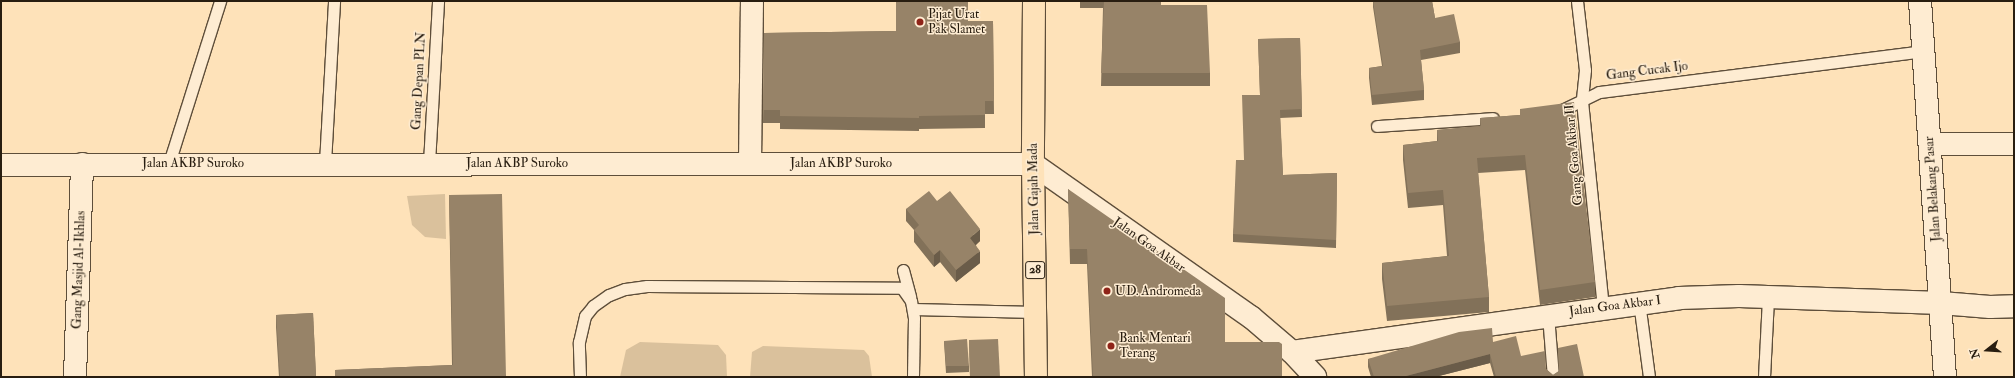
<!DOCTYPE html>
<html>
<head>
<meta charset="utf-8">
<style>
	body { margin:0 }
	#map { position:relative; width:2015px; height:378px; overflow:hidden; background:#fee2b9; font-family:"IM FELL Double Pica",serif }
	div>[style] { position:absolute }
	.green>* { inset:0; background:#dac19c }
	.roads { filter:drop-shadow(1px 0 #5e4e3a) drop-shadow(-1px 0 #5e4e3a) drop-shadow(0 1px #5e4e3a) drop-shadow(0 -1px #5e4e3a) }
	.lane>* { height:11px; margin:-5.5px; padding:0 5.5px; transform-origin:5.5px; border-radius:5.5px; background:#feecd2 }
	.street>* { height:22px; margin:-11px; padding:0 11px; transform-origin:11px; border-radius:11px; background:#feecd2 }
	.secondary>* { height:22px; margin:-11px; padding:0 11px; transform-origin:11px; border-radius:11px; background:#feecd2 }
	.highway>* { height:22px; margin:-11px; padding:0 11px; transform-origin:11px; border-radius:11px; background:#fee2b9 }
	.wall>* { inset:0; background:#827159 }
	.shaded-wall>* { inset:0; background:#6a5c49 }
	.building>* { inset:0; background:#978368 }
	.dots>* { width:11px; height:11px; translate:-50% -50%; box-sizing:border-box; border:2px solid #feecd2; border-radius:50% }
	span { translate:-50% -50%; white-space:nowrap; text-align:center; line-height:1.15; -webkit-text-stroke:3px #feecd2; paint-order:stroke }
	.shield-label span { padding:1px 3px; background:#feecd2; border:1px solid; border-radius:3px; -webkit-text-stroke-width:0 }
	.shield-label { font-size:12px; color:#281d10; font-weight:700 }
	.poi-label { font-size:13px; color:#281d10 }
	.left { translate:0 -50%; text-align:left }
	.street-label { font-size:13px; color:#281d10 }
	.frame { position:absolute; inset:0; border:2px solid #281d10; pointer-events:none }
	.north { position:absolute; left:1967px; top:330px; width:40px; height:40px; -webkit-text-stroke:3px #feecd2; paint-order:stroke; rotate:253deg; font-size:11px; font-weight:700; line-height:16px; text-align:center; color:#281d10 }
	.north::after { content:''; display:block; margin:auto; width:14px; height:18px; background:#281d10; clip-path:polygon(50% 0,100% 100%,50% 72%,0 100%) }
</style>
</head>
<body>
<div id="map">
	<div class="green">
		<div style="clip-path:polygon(445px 194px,446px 239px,425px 237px,412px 225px,407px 196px)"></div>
		<div style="clip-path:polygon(640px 342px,718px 345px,726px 355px,727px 377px,620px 377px,626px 350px)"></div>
		<div style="clip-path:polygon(763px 346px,864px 350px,869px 356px,872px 377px,750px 377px,752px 352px)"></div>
	</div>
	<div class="roads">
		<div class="lane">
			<div style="left:1577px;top:1px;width:69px;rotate:83.4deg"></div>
			<div style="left:1585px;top:70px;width:31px;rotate:96deg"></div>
			<div style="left:1582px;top:101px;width:207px;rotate:84.2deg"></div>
			<div style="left:1562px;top:110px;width:41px;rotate:-25.9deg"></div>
			<div style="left:1599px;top:92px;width:328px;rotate:-7.2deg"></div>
			<div style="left:1377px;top:126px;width:116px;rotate:-3.9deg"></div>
			<div style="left:169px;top:163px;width:170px;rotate:-72.5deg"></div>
			<div style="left:325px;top:163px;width:162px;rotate:-86.8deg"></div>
			<div style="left:429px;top:163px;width:162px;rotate:-86.8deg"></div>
			<div style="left:903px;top:270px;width:28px;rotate:75deg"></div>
			<div style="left:1639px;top:302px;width:76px;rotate:82.4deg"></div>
			<div style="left:913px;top:309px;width:122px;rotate:1.4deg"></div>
			<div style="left:1548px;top:315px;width:62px;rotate:85.4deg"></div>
			<div style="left:580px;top:377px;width:35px;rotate:-92deg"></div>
			<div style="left:579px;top:342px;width:27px;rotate:-77deg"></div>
			<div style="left:585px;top:316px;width:13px;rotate:-51deg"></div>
			<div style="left:593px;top:306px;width:19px;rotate:-35deg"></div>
			<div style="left:609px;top:295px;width:17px;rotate:-21deg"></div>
			<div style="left:625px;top:289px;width:22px;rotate:-8deg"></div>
			<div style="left:647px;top:286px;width:255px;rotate:0.4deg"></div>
			<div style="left:902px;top:288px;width:16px;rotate:55deg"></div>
			<div style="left:911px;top:301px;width:17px;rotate:80deg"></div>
			<div style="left:914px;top:318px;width:59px;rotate:91deg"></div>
			<div style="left:1764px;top:377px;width:80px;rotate:-87.1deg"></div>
		</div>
		<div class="street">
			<div style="left:1930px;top:144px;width:84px"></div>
			<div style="left:750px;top:163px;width:162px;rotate:-89.3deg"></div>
			<div style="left:1033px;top:164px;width:266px;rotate:35.1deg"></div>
			<div style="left:1251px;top:317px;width:54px;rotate:40.5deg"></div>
			<div style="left:1292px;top:352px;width:34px;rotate:47deg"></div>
			<div style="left:1292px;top:352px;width:391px;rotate:-7.9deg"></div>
			<div style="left:1679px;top:298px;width:60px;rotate:-1.9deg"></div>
			<div style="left:1739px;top:296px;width:202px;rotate:2deg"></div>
			<div style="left:1941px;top:303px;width:49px;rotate:4.7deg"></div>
			<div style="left:1990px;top:307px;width:24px;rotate:-2deg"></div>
			<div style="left:75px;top:377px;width:213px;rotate:-88.1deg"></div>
		</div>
		<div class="secondary">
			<div style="left:1920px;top:1px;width:377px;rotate:86.2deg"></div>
			<div style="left:1px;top:165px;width:1032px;rotate:-0.06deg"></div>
		</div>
		<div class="highway">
			<div style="left:1034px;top:1px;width:163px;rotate:90.4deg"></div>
			<div style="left:1033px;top:164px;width:213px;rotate:89.2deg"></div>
		</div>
	</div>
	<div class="wall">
		<div style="clip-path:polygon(1080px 1px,1161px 1px,1161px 5px,1210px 73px,1210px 86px,1101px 86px,1103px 8px,1080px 8px)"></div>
		<div style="clip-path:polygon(1373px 1px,1432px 1px,1435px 18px,1460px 42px,1460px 53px,1421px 60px,1424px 90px,1424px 100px,1372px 105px,1369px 78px,1369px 68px,1382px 66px,1373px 7px)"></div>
		<div style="clip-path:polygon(945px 2px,968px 21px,993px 21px,994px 114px,985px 114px,985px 128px,919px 129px,919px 131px,780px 129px,780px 123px,763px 123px,764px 33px,896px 31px)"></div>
		<div style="clip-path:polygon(1300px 38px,1302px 117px,1280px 118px,1283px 175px,1337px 173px,1336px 248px,1233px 242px,1233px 234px,1244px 160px,1260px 95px,1258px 39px)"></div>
		<div style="clip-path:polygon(1520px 109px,1595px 282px,1595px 297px,1540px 305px,1525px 170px,1478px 173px,1489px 297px,1489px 312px,1387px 321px,1382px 279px,1382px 263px,1447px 256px,1443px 205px,1408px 208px,1403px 160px,1403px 145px,1437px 141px,1437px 130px,1480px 126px,1480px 118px,1520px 115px)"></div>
		<div style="clip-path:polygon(1068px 189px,1225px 342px,1282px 377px,1092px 377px,1087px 264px,1070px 264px)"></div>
		<div style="clip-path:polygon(449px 195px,506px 377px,335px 377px,335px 370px,452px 365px)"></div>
		<div style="clip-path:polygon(937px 201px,980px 241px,976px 245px,980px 263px,956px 282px,940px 262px,934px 267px,914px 242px,914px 230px,906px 221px,906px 209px)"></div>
		<div style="clip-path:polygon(313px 313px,316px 377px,279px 377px,276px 327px,276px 315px)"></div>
		<div style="clip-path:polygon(969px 340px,1000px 377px,970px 377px)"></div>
		<div style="clip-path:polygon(944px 341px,969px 366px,969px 372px,946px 373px)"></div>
		<div style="clip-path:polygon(1493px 342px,1546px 369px,1553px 375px,1559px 371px,1558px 348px,1584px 377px,1494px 377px,1490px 363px,1435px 377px,1371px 377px,1368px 367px,1368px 359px)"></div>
	</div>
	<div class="shaded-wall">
		<div style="clip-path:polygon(980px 229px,980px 241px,970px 250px,970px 238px)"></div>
		<div style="clip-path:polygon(940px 250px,940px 262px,934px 267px,934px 255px)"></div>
		<div style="clip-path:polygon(980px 251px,980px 263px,956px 282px,956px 270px)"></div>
		<div style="clip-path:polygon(1490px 354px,1490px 363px,1435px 377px,1406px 377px,1406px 376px)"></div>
	</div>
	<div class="building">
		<div style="clip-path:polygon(896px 1px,944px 1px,945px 2px,968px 2px,968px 21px,993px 21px,994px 101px,985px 101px,985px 115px,919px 116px,919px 118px,780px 116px,780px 110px,763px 110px,764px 33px,896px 31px)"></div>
		<div style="clip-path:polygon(1104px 1px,1161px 1px,1161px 5px,1207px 5px,1210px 73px,1101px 73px)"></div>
		<div style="clip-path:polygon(1373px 1px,1432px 1px,1435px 18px,1454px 14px,1460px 42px,1420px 50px,1424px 90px,1372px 95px,1369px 68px,1383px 66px)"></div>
		<div style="clip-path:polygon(1300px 38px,1302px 109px,1280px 110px,1283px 175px,1337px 173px,1336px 240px,1233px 234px,1236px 160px,1244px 160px,1242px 95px,1260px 95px,1258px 39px)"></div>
		<div style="clip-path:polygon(1574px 102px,1595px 282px,1540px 290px,1525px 155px,1477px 158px,1489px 297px,1387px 306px,1382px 263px,1449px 256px,1443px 190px,1408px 193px,1403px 145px,1438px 141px,1437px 130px,1481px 126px,1480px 118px,1520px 115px,1520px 109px)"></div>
		<div style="clip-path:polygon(1068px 189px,1225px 298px,1225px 342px,1279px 342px,1282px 344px,1282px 377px,1093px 377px,1087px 249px,1070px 249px)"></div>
		<div style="clip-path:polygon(929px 191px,937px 201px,950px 191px,980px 229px,970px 238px,980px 251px,956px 270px,940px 250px,934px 255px,914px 230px,919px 225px,906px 209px)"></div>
		<div style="clip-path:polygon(502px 194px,506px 377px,335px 377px,335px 370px,453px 365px,449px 195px)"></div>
		<div style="clip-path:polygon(313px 313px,316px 376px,280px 377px,276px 315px)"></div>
		<div style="clip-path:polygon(1492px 328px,1493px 342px,1516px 336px,1521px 356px,1545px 351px,1546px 369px,1553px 375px,1559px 371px,1558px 348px,1577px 344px,1584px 377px,1496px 377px,1490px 354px,1406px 376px,1407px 377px,1374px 377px,1368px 359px,1459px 332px)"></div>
		<div style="clip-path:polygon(967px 339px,969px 366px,946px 366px,944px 341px)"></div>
		<div style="clip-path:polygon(998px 339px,1000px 377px,970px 377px,969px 340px)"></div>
	</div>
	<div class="dots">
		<div style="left:920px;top:22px;background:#8f2418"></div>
		<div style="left:1107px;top:291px;background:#8f2418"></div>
		<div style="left:1111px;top:346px;background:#8f2418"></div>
	</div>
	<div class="shield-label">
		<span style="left:1035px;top:270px">28</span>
	</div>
	<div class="poi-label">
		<span class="left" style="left:928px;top:22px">Pijat Urat<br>Pak Slamet</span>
		<span class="left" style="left:1115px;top:291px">UD. Andromeda</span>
		<span class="left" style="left:1119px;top:346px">Bank Mentari<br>Terang</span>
	</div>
	<div class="street-label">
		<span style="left:1647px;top:71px;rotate:-7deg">Gang Cucak Ijo</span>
		<span style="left:419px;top:81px;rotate:-87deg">Gang Depan PLN</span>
		<span style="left:1574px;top:155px;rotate:-95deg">Gang Goa Akbar II</span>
		<span style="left:193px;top:163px">Jalan AKBP Suroko</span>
		<span style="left:517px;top:163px">Jalan AKBP Suroko</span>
		<span style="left:841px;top:163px">Jalan AKBP Suroko</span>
		<span style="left:1034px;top:189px;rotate:-91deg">Jalan Gajah Mada</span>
		<span style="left:1933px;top:189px;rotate:-94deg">Jalan Belakang Pasar</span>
		<span style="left:1149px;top:245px;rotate:35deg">Jalan Goa Akbar</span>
		<span style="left:79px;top:270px;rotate:-88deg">Gang Masjid Al-Ikhlas</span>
		<span style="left:1615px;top:306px;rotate:-7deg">Jalan Goa Akbar I</span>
	</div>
	<div class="frame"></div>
	<div class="north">N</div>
</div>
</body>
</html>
